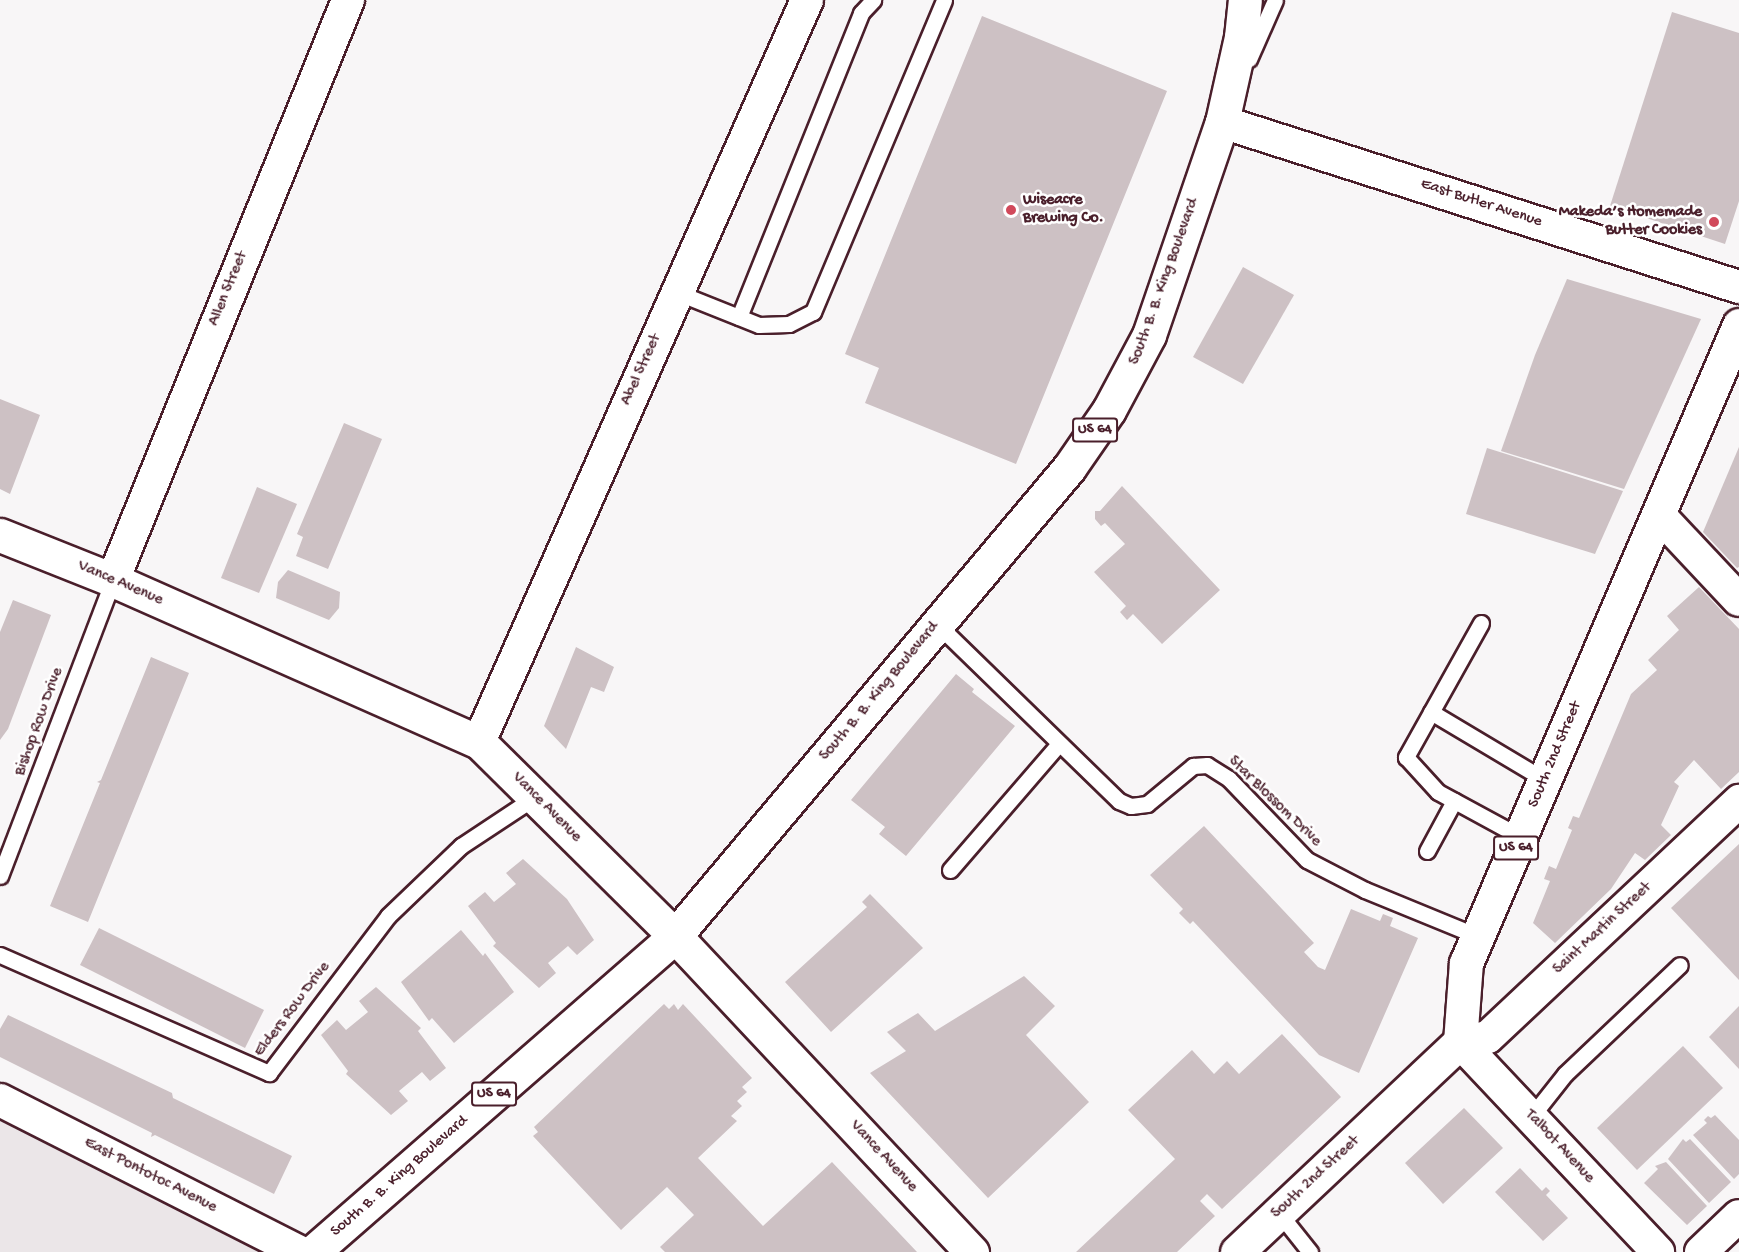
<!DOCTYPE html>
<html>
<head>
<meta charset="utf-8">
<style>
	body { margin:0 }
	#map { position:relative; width:1739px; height:1252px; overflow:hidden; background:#f8f6f7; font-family:"Gochi Hand",sans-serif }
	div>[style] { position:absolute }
	.built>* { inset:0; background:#ebe6e8 }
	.building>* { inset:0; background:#cdc1c4 }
	.roads { filter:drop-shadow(2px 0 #4a1f2b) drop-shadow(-2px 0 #4a1f2b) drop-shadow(0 2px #4a1f2b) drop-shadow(0 -2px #4a1f2b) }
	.lane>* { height:15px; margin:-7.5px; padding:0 7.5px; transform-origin:7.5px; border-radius:7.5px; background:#fff }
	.street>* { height:32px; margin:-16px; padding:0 16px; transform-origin:16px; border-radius:16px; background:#fff }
	.secondary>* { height:33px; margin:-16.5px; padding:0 16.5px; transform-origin:16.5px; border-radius:16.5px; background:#fff }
	.primary>* { height:33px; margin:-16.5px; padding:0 16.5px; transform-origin:16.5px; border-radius:16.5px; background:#fff }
	.dots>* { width:16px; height:16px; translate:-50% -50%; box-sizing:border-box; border:3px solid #fff; border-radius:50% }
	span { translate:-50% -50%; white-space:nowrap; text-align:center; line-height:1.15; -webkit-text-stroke:5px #fff; paint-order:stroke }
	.shield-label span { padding:2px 4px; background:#fff; border:2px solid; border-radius:4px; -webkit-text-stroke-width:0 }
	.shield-label { font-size:15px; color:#4a1f2b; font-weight:700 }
	.poi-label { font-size:16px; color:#4a1f2b; font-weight:700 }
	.left { translate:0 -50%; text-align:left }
	.right { translate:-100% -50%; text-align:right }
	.street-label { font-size:16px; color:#4a1f2b }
</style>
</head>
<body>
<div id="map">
	<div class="built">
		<div style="clip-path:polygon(0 1112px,270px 1252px,0 1252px)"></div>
	</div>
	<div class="building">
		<div style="clip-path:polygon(1672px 12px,1739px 33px,1739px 201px,1725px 244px,1610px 206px)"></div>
		<div style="clip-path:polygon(982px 16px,1167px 91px,1016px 464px,865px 403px,879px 368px,845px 354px)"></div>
		<div style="clip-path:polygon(1243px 267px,1294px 295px,1243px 384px,1193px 357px)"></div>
		<div style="clip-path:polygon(1567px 279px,1701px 319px,1624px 489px,1501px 451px,1535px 355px)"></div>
		<div style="clip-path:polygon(0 399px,40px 415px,10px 494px,0 489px)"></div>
		<div style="clip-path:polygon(344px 423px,382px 439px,328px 569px,296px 556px,303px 537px,297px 534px)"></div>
		<div style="clip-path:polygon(1739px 447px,1739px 567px,1737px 568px,1703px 532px)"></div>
		<div style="clip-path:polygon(1487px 448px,1623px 491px,1595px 554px,1466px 514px)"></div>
		<div style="clip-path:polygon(1122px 486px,1220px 590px,1162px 644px,1133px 614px,1127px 620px,1120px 612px,1126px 606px,1094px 572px,1125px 544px,1105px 523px,1101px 526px,1095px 519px,1095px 511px,1100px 511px)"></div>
		<div style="clip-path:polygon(257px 487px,297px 504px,259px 593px,221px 578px)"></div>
		<div style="clip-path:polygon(288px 570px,340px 592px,339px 608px,329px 620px,276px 598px,278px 582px)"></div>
		<div style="clip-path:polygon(1699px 587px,1739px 629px,1739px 772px,1721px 789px,1694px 760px,1674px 782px,1679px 786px,1661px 825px,1671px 835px,1645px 860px,1635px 853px,1611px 889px,1555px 943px,1533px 923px,1550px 881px,1544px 879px,1549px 866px,1556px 869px,1572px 830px,1568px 828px,1573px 816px,1579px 818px,1631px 694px,1657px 670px,1648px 660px,1679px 630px,1667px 616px)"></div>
		<div style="clip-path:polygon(13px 600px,51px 615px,8px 729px,0 740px,0 632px)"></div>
		<div style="clip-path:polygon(576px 647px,614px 667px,604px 692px,591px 687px,566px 749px,544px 726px)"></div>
		<div style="clip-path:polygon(151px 657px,189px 673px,88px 922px,50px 906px,100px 783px,97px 782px,101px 780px)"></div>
		<div style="clip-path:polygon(956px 674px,974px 689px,972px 692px,1015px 726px,906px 856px,879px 834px,885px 827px,851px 800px)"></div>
		<div style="clip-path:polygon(1204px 826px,1314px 943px,1304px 952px,1318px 967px,1325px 970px,1351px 909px,1380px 921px,1383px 914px,1393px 918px,1390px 926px,1418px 938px,1359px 1073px,1319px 1055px,1193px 921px,1190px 924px,1179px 913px,1183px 909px,1150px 875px)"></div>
		<div style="clip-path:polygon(1739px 844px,1739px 980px,1671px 908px)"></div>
		<div style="clip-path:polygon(523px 859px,567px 899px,594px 940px,577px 955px,568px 946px,548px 963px,556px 973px,539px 988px,493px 946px,496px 943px,468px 906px,485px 892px,494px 902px,516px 884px,506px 873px)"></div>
		<div style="clip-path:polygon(870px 894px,923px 948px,831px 1032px,785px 982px,867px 907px,862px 902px)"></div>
		<div style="clip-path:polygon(99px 928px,264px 1010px,245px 1048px,80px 965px)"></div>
		<div style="clip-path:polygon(461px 930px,483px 956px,485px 953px,514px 992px,454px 1043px,432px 1018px,429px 1021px,401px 982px)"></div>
		<div style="clip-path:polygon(1024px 976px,1055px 1006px,1026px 1035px,1089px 1102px,988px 1198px,870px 1073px,906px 1051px,887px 1032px,918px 1013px,935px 1031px)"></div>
		<div style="clip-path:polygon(376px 987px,421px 1028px,418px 1031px,446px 1068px,430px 1081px,422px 1072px,399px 1091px,408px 1101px,391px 1115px,346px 1074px,348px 1071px,321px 1035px,337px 1020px,346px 1030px,368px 1012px,359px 1001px)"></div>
		<div style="clip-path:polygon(664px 1004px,669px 1009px,674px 1004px,678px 1010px,683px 1004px,752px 1078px,742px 1087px,747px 1092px,737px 1101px,742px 1106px,731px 1116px,737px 1121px,698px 1158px,763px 1226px,832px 1162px,917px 1252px,665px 1252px,660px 1247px,694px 1215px,667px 1187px,621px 1230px,533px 1136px,538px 1132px,534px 1127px)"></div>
		<div style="clip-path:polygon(1739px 1006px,1739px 1069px,1709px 1037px)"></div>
		<div style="clip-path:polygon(8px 1015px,172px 1093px,173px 1098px,292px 1156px,274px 1194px,155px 1135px,151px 1137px,152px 1133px,0 1057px,0 1029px)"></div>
		<div style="clip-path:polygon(1282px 1034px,1341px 1097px,1222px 1209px,1207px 1194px,1200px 1201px,1215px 1216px,1177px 1252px,1076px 1252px,1175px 1159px,1128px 1110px,1192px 1050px,1214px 1074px,1227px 1061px,1239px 1074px)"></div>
		<div style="clip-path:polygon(1683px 1046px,1723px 1088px,1637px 1170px,1597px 1128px)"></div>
		<div style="clip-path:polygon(1464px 1108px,1503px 1148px,1443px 1204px,1405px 1163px)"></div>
		<div style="clip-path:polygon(1715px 1115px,1739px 1140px,1739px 1174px,1734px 1179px,1693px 1135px,1707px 1123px,1704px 1120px,1708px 1116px,1711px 1118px)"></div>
		<div style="clip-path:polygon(1683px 1139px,1686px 1142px,1690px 1139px,1731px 1182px,1709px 1203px,1668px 1159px)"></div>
		<div style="clip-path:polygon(1666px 1162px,1707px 1206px,1687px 1225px,1644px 1183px,1658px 1169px,1655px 1166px)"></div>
		<div style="clip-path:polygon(1520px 1168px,1542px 1191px,1546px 1187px,1550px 1191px,1546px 1195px,1568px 1218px,1543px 1241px,1495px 1192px)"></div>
	</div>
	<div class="roads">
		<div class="lane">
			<div style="left:1249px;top:59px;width:64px;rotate:-66.2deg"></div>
			<div style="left:676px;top:292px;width:89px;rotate:21.7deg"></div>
			<div style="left:759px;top:325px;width:30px;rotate:-2deg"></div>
			<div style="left:789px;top:324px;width:27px;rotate:-27deg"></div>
			<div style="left:813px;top:312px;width:338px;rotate:-67.2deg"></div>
			<div style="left:739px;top:317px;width:328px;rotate:-68.1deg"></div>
			<div style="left:861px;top:13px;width:18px;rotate:-47deg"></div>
			<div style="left:1481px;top:623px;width:154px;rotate:119.2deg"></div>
			<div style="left:1406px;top:757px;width:47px;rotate:47.6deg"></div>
			<div style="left:1438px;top:792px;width:94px;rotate:28.5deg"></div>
			<div style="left:937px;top:624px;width:254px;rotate:44.2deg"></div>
			<div style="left:1119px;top:801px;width:13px;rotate:23deg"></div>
			<div style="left:1131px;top:806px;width:16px;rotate:-7deg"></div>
			<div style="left:1147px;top:804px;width:60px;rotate:-39.6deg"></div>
			<div style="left:1193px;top:766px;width:14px;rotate:-4deg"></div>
			<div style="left:1207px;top:765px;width:26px;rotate:32deg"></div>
			<div style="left:1229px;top:779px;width:112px;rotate:46.1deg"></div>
			<div style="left:1307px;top:860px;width:65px;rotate:27.3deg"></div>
			<div style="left:1365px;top:890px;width:121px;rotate:22.3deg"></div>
			<div style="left:1431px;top:712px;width:133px;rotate:30.8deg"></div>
			<div style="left:1427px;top:851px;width:57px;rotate:-61.6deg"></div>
			<div style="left:950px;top:870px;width:165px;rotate:-49.2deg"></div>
			<div style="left:0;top:876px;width:317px;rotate:-69.1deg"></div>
			<div style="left:0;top:955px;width:294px;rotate:23.7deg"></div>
			<div style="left:269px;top:1073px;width:197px;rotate:-52.8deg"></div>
			<div style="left:388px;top:916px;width:101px;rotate:-43.8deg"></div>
			<div style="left:461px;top:846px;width:89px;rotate:-33.5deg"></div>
			<div style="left:1531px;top:1117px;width:55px;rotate:-51.7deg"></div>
			<div style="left:1565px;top:1074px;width:158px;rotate:-43.5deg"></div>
			<div style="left:1279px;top:1213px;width:50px;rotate:51.5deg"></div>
		</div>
		<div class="street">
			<div style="left:1222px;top:122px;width:543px;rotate:17.7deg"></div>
			<div style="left:1660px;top:516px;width:115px;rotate:46.8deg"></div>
			<div style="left:113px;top:580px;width:626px;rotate:-67.94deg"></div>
			<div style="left:479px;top:742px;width:811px;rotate:-66.15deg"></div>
			<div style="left:1460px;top:1042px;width:28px;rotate:-10deg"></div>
			<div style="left:1488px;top:1037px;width:345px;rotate:-43.2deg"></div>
			<div style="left:1460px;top:1042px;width:289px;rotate:46.7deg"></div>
			<div style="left:0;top:1100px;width:336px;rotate:26.9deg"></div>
			<div style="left:1701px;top:1252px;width:52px;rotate:-43.5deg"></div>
		</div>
		<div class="secondary">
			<div style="left:0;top:535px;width:122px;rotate:21.7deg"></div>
			<div style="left:113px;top:580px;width:400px;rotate:23.9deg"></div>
			<div style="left:479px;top:742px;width:276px;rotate:44.7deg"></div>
			<div style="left:675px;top:936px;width:434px;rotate:46.8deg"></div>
		</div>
		<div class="primary">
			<div style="left:313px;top:1252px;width:481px;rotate:-41.1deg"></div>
			<div style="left:675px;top:936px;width:612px;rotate:-49.91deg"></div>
			<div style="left:1069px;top:468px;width:70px;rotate:-55.4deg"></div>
			<div style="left:1109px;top:410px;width:85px;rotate:-61.9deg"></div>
			<div style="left:1149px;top:335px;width:225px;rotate:-71.1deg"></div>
			<div style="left:1222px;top:122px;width:87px;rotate:-77.4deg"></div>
			<div style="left:1241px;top:37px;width:37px;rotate:-84deg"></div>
			<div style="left:1237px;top:1252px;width:306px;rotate:-43.3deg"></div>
			<div style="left:1460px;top:1042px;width:79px;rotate:-85.7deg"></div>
			<div style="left:1466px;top:963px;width:694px;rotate:-66.83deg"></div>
		</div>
	</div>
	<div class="dots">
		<div style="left:1011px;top:210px;background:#d1495b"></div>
		<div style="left:1714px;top:222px;background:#d1495b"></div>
	</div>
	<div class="shield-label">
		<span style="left:1095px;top:430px">US 64</span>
		<span style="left:1516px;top:848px">US 64</span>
		<span style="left:494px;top:1094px">US 64</span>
	</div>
	<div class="poi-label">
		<span class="left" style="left:1023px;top:210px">Wiseacre<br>Brewing Co.</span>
		<span class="right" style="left:1702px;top:222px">Makeda’s Homemade<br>Butter Cookies</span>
	</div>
	<div class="street-label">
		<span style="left:1481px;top:204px;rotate:18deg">East Butler Avenue</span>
		<span style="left:1165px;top:282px;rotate:-70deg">South B. B. King Boulevard</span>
		<span style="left:229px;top:289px;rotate:-68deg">Allen Street</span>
		<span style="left:642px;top:370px;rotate:-66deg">Abel Street</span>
		<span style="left:120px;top:584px;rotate:23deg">Vance Avenue</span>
		<span style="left:880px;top:692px;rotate:-50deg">South B. B. King Boulevard</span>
		<span style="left:40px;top:722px;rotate:-70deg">Bishop Row Drive</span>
		<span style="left:1556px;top:755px;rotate:-67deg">South 2nd Street</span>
		<span style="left:1274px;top:802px;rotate:44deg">Star Blossom Drive</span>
		<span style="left:546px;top:808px;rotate:45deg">Vance Avenue</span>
		<span style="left:1603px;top:929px;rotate:-43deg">Saint Martin Street</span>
		<span style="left:293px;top:1010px;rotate:-53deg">Elders Row Drive</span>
		<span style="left:1559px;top:1147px;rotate:47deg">Talbot Avenue</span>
		<span style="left:883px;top:1157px;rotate:47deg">Vance Avenue</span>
		<span style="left:150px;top:1176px;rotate:27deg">East Pontotoc Avenue</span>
		<span style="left:400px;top:1177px;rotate:-41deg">South B. B. King Boulevard</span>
		<span style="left:1316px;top:1178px;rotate:-43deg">South 2nd Street</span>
	</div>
</div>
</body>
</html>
